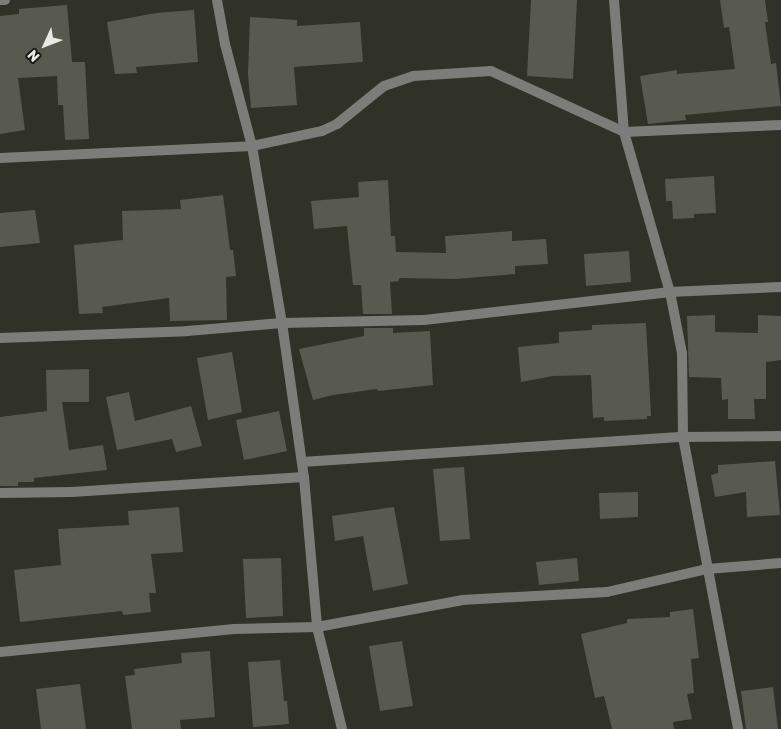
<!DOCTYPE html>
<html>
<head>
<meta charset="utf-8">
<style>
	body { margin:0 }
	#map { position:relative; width:781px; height:729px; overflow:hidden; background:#303127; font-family:Rubik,sans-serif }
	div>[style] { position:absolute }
	.building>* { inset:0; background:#595a4f }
	.street>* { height:10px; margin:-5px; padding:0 5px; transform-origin:5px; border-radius:5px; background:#7c7d78 }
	span { translate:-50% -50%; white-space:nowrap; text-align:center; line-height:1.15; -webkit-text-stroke:4px #181814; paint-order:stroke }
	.north { position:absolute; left:20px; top:20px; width:50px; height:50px; -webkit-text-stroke:4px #181814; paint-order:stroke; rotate:227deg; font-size:14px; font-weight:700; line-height:20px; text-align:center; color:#eaeae4 }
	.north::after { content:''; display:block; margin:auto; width:18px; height:22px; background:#eaeae4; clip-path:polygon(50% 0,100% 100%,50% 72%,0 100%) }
</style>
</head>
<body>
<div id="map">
	<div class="building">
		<div style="clip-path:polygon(531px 0,577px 0,573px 79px,527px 76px)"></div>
		<div style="clip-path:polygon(720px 0,765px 0,768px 22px,765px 22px,771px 64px,776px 63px,781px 106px,685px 115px,686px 120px,648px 124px,640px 76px,677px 70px,677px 74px,735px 69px,729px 27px,724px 28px)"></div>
		<div style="clip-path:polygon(67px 5px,72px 62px,85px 62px,89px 139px,65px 140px,63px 105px,58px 105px,57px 76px,18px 78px,25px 130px,0 134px,0 16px,19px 14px,19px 9px)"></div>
		<div style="clip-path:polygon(194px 10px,198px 62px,136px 67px,137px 73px,115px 74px,107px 22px,156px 13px)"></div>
		<div style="clip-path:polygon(250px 17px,297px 20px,297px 26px,360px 22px,363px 62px,294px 67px,297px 105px,251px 108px,248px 74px)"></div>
		<div style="clip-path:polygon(714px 176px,716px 213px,694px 214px,694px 218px,673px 219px,672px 201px,666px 201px,665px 179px)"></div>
		<div style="clip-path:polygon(388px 180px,391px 236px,395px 236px,396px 252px,446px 253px,445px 236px,512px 231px,512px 241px,546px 239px,548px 264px,515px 266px,515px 274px,455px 279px,399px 278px,399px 281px,390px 282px,392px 314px,363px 314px,361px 285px,353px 285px,347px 226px,314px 229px,311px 201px,359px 197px,358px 182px)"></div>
		<div style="clip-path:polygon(223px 195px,230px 250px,233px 250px,236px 276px,226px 277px,227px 320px,170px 321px,169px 298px,102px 307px,103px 313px,79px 314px,74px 245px,123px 240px,122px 211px,181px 209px,180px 200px)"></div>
		<div style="clip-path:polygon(35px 210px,40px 243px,0 247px,0 213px)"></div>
		<div style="clip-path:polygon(629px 251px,631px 282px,586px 286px,584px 254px)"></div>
		<div style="clip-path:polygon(715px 315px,715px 332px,758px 333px,758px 315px,781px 316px,781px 360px,766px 362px,766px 399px,754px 399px,755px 419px,728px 419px,728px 399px,722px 400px,721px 378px,689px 377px,687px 316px)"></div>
		<div style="clip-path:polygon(646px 323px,651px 416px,647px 416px,647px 419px,604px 421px,604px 417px,593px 418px,591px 375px,553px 376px,521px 382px,518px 347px,559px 343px,559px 332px,592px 330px,592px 325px)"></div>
		<div style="clip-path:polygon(364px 328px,393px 328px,393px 333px,430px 331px,433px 385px,378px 391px,377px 389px,333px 395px,313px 400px,299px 349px,364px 336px)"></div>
		<div style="clip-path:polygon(232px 352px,242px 412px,208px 420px,197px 358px)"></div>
		<div style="clip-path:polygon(89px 369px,89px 402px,62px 402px,69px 450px,103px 445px,107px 470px,34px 478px,34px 482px,18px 482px,18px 486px,0 486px,0 417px,47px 411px,46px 370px)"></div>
		<div style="clip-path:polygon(129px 392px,135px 421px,191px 406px,202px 446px,176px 452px,172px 439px,117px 450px,106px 397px)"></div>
		<div style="clip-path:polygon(279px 411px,287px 451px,244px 460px,236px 420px)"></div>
		<div style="clip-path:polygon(775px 461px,780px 515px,747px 517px,746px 492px,715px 497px,711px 475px,718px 473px,718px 465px)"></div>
		<div style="clip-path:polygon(464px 467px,470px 539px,440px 541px,433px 469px)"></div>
		<div style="clip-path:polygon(638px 492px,638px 517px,600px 519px,599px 493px)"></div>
		<div style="clip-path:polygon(179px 507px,183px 552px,151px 554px,156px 593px,149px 593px,151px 612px,123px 615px,122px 611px,20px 622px,14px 570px,61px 565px,58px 529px,129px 525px,128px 511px)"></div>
		<div style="clip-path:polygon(394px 507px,408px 584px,373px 591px,363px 536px,335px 541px,332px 516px)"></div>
		<div style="clip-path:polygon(281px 558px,283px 616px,246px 618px,243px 559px)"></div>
		<div style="clip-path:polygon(577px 558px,579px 581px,539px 585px,536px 562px)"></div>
		<div style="clip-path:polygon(693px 609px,699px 658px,691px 659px,694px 693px,687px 694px,692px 719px,673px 722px,674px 729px,612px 729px,604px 696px,595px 698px,581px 634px,627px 623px,627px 619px,670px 617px,670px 612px)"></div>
		<div style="clip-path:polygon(402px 641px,413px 706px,380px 711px,369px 646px)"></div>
		<div style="clip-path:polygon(210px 651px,215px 717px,180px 720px,181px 729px,132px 729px,125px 676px,135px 675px,134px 669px,182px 663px,181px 653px)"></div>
		<div style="clip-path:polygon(280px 660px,284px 701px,287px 701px,289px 724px,253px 727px,248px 662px)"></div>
		<div style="clip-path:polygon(80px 684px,86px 729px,41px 729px,36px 689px)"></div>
		<div style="clip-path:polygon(773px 687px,778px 729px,746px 729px,741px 691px)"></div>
	</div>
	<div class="street">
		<div style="left:0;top:0;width:5px"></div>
		<div style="left:217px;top:0;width:45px;rotate:79.7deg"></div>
		<div style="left:225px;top:44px;width:106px;rotate:75.2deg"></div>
		<div style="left:252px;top:146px;width:180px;rotate:80.4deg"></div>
		<div style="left:282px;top:323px;width:156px;rotate:81.9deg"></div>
		<div style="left:304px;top:477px;width:151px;rotate:85deg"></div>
		<div style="left:317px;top:627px;width:105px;rotate:76.2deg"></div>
		<div style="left:614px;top:0;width:132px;rotate:85.7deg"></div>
		<div style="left:624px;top:132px;width:166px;rotate:74deg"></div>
		<div style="left:670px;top:292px;width:62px;rotate:78.9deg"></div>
		<div style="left:682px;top:353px;width:84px;rotate:89.3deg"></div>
		<div style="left:683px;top:437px;width:297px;rotate:79.3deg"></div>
		<div style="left:0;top:158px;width:252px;rotate:-2.7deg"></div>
		<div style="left:252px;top:146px;width:72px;rotate:-12.1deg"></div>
		<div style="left:322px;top:131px;width:17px;rotate:-25deg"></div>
		<div style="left:337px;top:124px;width:60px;rotate:-39deg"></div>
		<div style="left:384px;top:86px;width:31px;rotate:-19deg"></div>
		<div style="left:413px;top:76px;width:78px;rotate:-3.7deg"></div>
		<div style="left:491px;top:71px;width:146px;rotate:24.6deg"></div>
		<div style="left:624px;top:132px;width:157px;rotate:-2.6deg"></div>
		<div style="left:0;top:338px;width:187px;rotate:-2.1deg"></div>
		<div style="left:187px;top:331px;width:95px;rotate:-4.8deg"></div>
		<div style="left:282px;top:323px;width:142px;rotate:-1.2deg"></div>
		<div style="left:424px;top:320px;width:248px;rotate:-6.5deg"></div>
		<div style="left:670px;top:292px;width:111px;rotate:-2.6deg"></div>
		<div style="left:302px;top:462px;width:382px;rotate:-3.8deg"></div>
		<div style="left:683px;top:437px;width:98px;rotate:-0.6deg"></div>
		<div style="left:0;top:493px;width:72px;rotate:-0.8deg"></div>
		<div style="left:72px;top:492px;width:232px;rotate:-3.7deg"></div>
		<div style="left:0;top:652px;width:235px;rotate:-5.6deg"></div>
		<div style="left:234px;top:629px;width:83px;rotate:-1.4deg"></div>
		<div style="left:317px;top:627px;width:147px;rotate:-10.5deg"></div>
		<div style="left:462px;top:600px;width:145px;rotate:-3.2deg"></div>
		<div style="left:607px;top:592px;width:103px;rotate:-13deg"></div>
		<div style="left:707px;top:569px;width:74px;rotate:-4.6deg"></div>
	</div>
	<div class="north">N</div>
</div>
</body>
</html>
